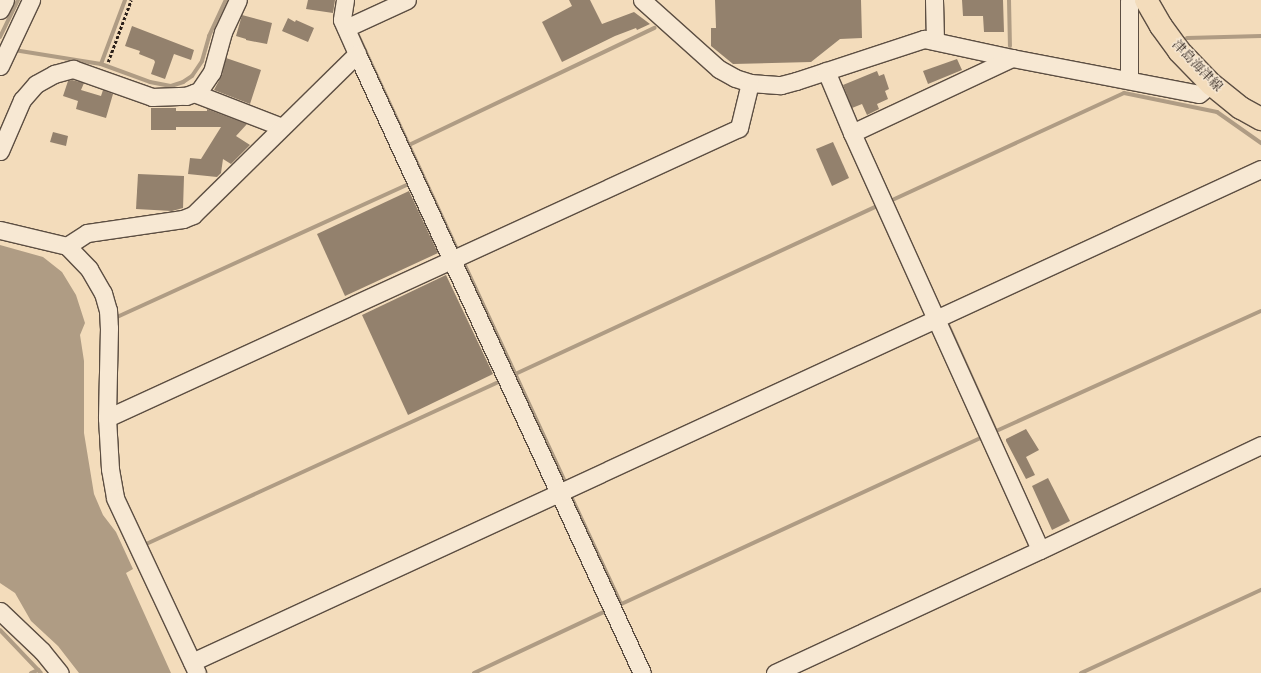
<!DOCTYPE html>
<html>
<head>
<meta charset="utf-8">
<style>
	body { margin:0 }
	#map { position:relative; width:1261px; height:673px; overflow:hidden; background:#f3dcbb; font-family:Cardo,"Noto Serif JP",serif }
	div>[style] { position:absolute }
	.water>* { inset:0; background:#af9c84 }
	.stream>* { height:4px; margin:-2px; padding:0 2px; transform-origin:2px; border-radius:2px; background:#af9c84 }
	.building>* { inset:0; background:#93816d }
	.path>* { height:2.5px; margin-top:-1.25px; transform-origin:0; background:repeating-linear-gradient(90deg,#2a1f19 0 3px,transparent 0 5px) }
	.roads { filter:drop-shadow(1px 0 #5c4e42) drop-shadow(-1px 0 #5c4e42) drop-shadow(0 1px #5c4e42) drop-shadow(0 -1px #5c4e42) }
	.minor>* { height:17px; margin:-8.5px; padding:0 8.5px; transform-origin:8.5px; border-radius:8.5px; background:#f7e8d3 }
	.major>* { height:22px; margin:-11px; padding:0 11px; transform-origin:11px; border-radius:11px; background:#f3dcbb }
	span { translate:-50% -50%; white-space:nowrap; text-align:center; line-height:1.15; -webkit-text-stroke:3px #f7e8d3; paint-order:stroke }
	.street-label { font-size:13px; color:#2a1f19 }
</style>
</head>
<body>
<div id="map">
	<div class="water">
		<div style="clip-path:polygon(0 245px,43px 257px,62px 272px,76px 295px,85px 323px,80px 335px,84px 361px,84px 433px,94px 494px,103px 515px,116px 532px,133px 569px,126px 573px,171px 673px,79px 673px,58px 646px,31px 621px,15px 593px,0 583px)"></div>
	</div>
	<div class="stream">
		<div style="left:1009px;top:0;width:46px;rotate:88.8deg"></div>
		<div style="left:358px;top:35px;width:238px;rotate:65.2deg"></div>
		<div style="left:0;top:37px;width:41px;rotate:-64.1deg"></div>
		<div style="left:1187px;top:38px;width:74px;rotate:-1.5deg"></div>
		<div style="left:14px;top:50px;width:88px;rotate:9.1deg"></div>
		<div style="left:101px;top:64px;width:52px;rotate:20.2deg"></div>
		<div style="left:150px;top:82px;width:21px;rotate:11deg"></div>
		<div style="left:171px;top:86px;width:13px;rotate:-18deg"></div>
		<div style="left:183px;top:82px;width:11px;rotate:-34deg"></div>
		<div style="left:192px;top:76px;width:18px;rotate:-56deg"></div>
		<div style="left:202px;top:61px;width:26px;rotate:-74deg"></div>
		<div style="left:209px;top:36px;width:40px;rotate:-65deg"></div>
		<div style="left:101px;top:64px;width:68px;rotate:-69.4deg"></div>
		<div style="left:409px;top:145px;width:272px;rotate:-25.5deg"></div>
		<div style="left:888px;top:202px;width:260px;rotate:-24.8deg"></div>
		<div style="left:1124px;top:93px;width:95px;rotate:11.5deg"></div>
		<div style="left:1217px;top:112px;width:54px;rotate:35.2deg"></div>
		<div style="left:463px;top:261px;width:246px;rotate:65.2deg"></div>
		<div style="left:117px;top:317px;width:323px;rotate:-24.5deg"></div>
		<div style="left:946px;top:320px;width:122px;rotate:65.8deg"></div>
		<div style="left:511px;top:376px;width:401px;rotate:-24.9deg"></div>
		<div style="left:994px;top:432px;width:293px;rotate:-24.4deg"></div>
		<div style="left:570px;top:494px;width:121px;rotate:65.1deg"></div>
		<div style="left:144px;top:545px;width:392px;rotate:-24.7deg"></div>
		<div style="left:617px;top:606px;width:401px;rotate:-24.8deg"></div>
		<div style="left:0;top:630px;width:59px;rotate:46.4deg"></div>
		<div style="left:31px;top:673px;width:8px;rotate:-23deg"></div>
		<div style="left:474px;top:673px;width:146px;rotate:-25.2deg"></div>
		<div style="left:1081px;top:673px;width:198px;rotate:-24.8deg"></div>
	</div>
	<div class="building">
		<div style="clip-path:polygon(308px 0,335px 0,333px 13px,306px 9px)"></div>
		<div style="clip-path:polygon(569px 0,590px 0,602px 24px,634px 12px,650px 24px,637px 30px,636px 28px,615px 36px,562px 62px,542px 22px,572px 6px)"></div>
		<div style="clip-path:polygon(715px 0,861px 0,862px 38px,840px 39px,811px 62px,733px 64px,711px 46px,711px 28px,716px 28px)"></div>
		<div style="clip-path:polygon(962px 0,1003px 0,1004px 32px,984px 32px,983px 16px,963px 16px)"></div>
		<div style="clip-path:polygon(242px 15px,272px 23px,267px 44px,246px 40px,246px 39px,236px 36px)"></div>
		<div style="clip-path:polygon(288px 18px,295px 22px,296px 20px,314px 28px,308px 42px,282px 31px)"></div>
		<div style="clip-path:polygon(132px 26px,194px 50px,191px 60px,174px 54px,165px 79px,151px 74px,155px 62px,154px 60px,139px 54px,140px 51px,125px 46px)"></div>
		<div style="clip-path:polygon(226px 58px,261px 70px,250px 104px,214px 90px,222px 75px)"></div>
		<div style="clip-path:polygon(957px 59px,962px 70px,928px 84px,923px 71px)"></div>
		<div style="clip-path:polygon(877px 71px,879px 76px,884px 74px,889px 89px,885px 91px,888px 99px,877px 104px,879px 109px,867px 115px,862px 104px,852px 108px,843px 85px)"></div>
		<div style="clip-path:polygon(72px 80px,84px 83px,81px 90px,101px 96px,103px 90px,113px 94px,106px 118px,76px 109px,78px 101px,63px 96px,68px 81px)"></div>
		<div style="clip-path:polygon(151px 108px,176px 108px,176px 111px,207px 111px,207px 109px,247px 124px,236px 136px,250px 145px,231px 164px,223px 159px,221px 173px,217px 177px,188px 174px,190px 158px,201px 159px,221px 127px,176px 127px,176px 130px,151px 130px)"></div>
		<div style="clip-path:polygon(53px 132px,68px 136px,66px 146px,50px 142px)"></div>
		<div style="clip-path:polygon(833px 142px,849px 178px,832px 186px,816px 149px)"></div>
		<div style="clip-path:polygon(138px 174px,184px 176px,183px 208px,172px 211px,136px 209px)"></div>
		<div style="clip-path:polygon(409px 191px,438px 253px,345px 296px,317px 234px)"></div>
		<div style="clip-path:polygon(446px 275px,493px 374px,408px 415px,362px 315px)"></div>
		<div style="clip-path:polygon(1026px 429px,1039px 450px,1026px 457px,1035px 475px,1026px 479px,1006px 441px,1006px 439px)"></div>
		<div style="clip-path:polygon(1048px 478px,1070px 521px,1052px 530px,1032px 486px)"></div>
	</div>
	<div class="path">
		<div style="left:108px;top:62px;width:66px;rotate:-69.6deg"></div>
	</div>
	<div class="roads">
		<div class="minor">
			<div style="left:345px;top:0;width:20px;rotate:99deg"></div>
			<div style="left:342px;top:20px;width:37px;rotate:66deg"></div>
			<div style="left:357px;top:54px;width:681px;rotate:65.28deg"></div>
			<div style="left:642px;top:0;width:103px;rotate:41.9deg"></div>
			<div style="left:719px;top:69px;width:18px;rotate:29deg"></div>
			<div style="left:735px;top:78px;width:16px;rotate:18deg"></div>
			<div style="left:750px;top:83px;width:31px;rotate:4deg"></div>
			<div style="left:781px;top:85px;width:16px;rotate:-15deg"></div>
			<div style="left:796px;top:81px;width:135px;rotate:-18.2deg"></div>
			<div style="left:924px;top:39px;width:90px;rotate:12.2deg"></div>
			<div style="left:1012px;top:58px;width:190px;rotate:10.9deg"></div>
			<div style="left:1199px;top:94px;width:16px;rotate:-40deg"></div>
			<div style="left:934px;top:0;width:41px;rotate:88.6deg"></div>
			<div style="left:1129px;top:0;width:80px;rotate:90deg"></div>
			<div style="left:0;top:10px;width:11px;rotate:-63deg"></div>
			<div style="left:346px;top:28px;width:67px;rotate:-24.7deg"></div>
			<div style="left:0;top:66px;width:73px;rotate:-64.8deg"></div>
			<div style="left:826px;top:71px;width:67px;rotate:67.2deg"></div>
			<div style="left:852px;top:133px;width:457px;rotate:65.7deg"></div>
			<div style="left:194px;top:93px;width:94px;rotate:21.1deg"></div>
			<div style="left:852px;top:133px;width:177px;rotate:-25.1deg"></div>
			<div style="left:0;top:151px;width:56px;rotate:-66.7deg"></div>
			<div style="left:22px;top:100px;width:21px;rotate:-49deg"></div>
			<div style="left:36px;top:84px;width:21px;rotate:-29deg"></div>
			<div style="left:54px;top:74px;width:20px;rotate:-15deg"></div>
			<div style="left:73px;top:69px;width:84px;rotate:19.5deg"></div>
			<div style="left:152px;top:97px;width:34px;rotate:-2deg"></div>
			<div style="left:186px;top:96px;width:14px;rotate:-21deg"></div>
			<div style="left:199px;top:91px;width:23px;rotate:-56deg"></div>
			<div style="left:212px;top:72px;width:41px;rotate:-74.6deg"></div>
			<div style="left:223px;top:32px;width:35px;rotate:-65deg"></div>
			<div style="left:0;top:230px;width:69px;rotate:13.4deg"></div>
			<div style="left:67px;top:246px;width:32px;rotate:46deg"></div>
			<div style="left:89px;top:269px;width:28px;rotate:60deg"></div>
			<div style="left:103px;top:293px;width:18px;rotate:74deg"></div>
			<div style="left:108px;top:310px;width:18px;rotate:87deg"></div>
			<div style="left:109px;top:328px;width:90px;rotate:91.3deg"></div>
			<div style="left:107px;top:418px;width:51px;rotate:86.6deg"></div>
			<div style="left:110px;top:469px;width:29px;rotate:80deg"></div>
			<div style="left:115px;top:498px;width:193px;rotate:64.9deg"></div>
			<div style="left:67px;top:246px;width:24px;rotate:-33deg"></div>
			<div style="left:87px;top:233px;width:97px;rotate:-8.3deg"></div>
			<div style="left:183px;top:219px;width:11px;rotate:-22deg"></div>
			<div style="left:193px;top:215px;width:230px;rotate:-44.5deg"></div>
			<div style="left:107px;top:418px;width:695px;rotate:-24.65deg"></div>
			<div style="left:739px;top:128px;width:46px;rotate:-76.3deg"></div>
			<div style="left:0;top:611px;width:58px;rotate:43.6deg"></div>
			<div style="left:42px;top:651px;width:28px;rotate:51deg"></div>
			<div style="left:192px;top:662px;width:1177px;rotate:-24.76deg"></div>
			<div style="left:775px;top:673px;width:292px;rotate:-24.9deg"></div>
			<div style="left:1040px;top:550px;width:245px;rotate:-25.4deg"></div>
		</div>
		<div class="major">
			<div style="left:1146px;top:0;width:30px;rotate:60deg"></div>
			<div style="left:1161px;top:26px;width:31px;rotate:54deg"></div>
			<div style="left:1179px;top:51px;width:46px;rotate:45.9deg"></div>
			<div style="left:1211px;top:84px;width:38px;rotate:39deg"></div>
			<div style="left:1241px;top:108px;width:23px;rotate:29deg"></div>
		</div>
	</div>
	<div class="street-label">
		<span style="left:1197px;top:66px;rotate:46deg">津島海津線</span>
	</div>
</div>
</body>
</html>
